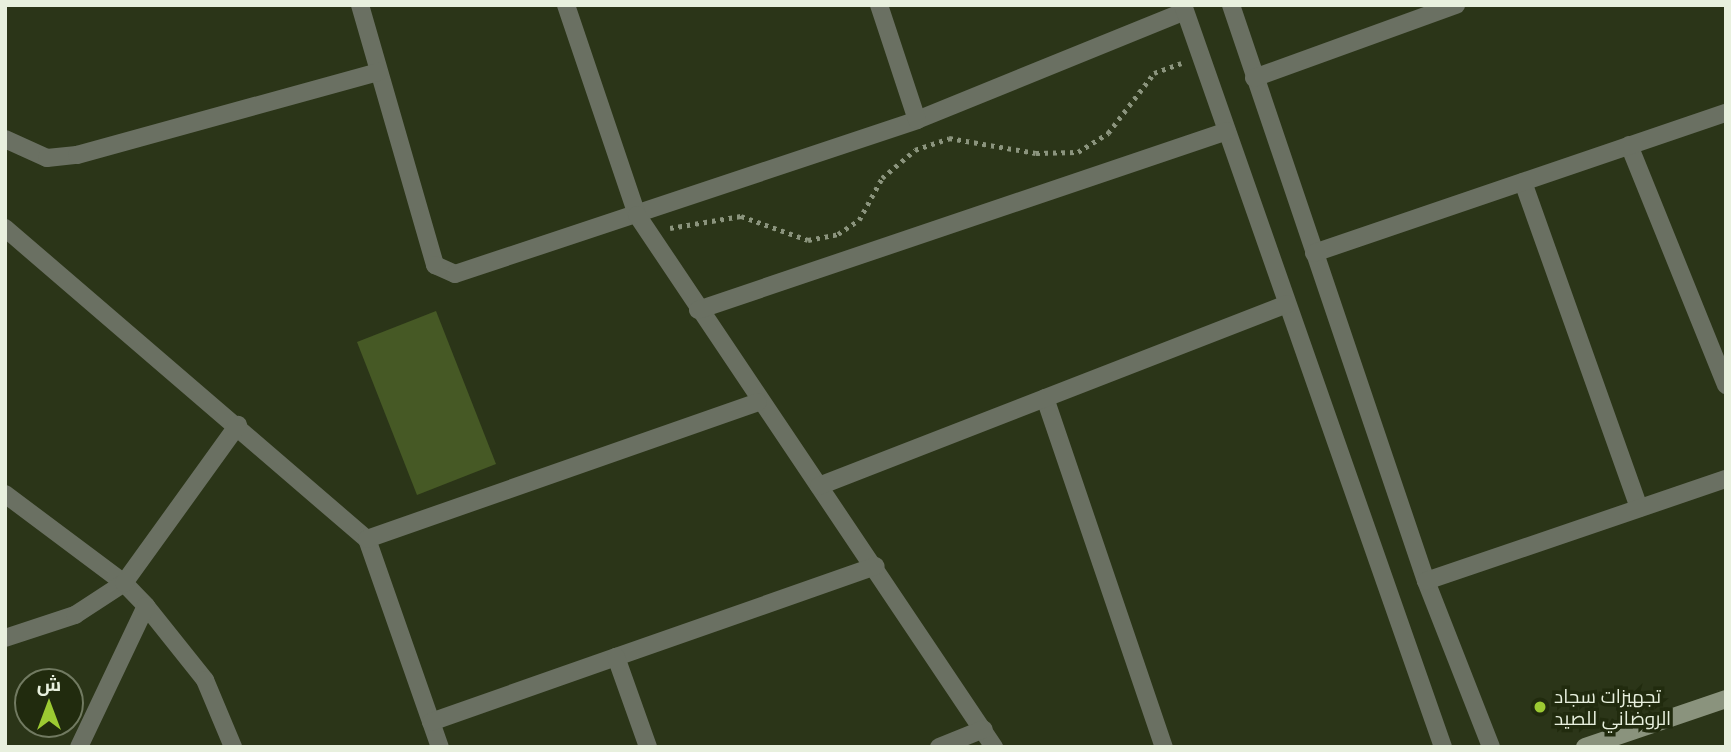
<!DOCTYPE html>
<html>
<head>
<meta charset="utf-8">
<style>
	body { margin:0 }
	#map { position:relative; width:1731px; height:752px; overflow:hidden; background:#2b3518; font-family:"Golos Text",Cairo,sans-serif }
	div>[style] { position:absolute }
	.green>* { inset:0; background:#465925 }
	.path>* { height:4.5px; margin-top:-2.25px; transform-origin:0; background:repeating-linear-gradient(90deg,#8b947d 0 3.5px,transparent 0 8.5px) }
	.street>* { height:18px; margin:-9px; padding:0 9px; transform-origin:9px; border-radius:9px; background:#6a7062 }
	.secondary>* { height:18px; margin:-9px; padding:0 9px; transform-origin:9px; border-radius:9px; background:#8a937d }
	.dots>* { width:19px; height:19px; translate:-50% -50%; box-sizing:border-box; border:4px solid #212b0e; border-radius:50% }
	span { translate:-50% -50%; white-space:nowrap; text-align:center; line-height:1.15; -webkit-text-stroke:7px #212b0e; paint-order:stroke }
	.poi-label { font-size:19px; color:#e8f0de }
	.left { translate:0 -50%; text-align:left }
	.frame { position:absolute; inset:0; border:7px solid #e8f0de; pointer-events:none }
	.north { position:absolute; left:14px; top:668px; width:70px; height:70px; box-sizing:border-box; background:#212b0e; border:2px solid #717a61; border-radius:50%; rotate:0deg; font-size:19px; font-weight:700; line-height:28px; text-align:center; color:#e8f0de }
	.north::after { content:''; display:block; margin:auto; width:24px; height:32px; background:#9cca32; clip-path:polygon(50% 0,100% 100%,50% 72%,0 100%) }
</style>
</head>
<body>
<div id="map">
	<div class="green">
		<div style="clip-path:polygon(436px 311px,496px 464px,417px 495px,357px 342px)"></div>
	</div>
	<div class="path">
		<div style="left:670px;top:228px;width:72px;rotate:-9.6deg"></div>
		<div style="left:741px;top:216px;width:71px;rotate:19.7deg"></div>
		<div style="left:808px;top:240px;width:31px;rotate:-11deg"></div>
		<div style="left:838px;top:234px;width:25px;rotate:-34deg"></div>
		<div style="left:859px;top:220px;width:48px;rotate:-61.3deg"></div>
		<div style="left:882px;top:178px;width:43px;rotate:-40.3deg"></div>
		<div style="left:915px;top:150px;width:36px;rotate:-19deg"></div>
		<div style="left:949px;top:138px;width:88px;rotate:9.8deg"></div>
		<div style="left:1036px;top:153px;width:42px;rotate:-1.4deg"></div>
		<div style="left:1078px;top:152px;width:36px;rotate:-32deg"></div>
		<div style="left:1108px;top:133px;width:76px;rotate:-52.5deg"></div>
		<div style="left:1154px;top:73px;width:29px;rotate:-20deg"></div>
	</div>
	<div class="street">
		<div style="left:360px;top:5px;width:271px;rotate:73.9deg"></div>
		<div style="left:435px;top:265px;width:22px;rotate:24deg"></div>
		<div style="left:455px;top:274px;width:487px;rotate:-18.4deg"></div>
		<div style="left:917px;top:120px;width:289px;rotate:-22.1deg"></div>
		<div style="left:566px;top:5px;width:222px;rotate:71.3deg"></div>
		<div style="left:637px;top:215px;width:641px;rotate:56.14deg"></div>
		<div style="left:879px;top:5px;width:121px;rotate:71.7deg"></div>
		<div style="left:1183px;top:5px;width:786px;rotate:70.69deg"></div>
		<div style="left:1231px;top:5px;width:608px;rotate:71.3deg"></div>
		<div style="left:1426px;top:581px;width:178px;rotate:68.6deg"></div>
		<div style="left:1254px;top:78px;width:215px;rotate:-19.9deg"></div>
		<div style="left:5px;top:139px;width:46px;rotate:24.3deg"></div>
		<div style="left:47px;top:158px;width:30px;rotate:-6deg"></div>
		<div style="left:77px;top:155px;width:313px;rotate:-15.4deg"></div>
		<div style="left:1629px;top:145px;width:259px;rotate:68deg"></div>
		<div style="left:1523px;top:182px;width:346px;rotate:70.4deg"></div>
		<div style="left:5px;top:228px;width:477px;rotate:40.7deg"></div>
		<div style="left:367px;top:539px;width:220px;rotate:70.7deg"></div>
		<div style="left:1314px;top:253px;width:435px;rotate:-18.8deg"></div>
		<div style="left:698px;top:310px;width:558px;rotate:-18.69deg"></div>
		<div style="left:1045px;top:398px;width:369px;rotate:71.2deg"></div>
		<div style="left:819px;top:486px;width:502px;rotate:-21.25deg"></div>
		<div style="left:5px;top:494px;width:149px;rotate:36.8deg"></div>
		<div style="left:124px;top:583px;width:32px;rotate:46deg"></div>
		<div style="left:146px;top:606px;width:95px;rotate:51.4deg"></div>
		<div style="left:205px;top:680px;width:73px;rotate:67.3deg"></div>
		<div style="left:367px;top:539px;width:414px;rotate:-19.3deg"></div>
		<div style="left:1426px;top:581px;width:317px;rotate:-18.8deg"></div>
		<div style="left:5px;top:638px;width:74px;rotate:-18.2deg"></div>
		<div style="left:75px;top:615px;width:59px;rotate:-33.1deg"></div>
		<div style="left:124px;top:583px;width:195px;rotate:-54.2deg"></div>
		<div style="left:616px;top:657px;width:275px;rotate:-19.3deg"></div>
		<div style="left:431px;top:722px;width:196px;rotate:-19.4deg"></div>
		<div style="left:616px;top:657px;width:96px;rotate:70.4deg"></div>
		<div style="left:79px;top:747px;width:156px;rotate:-64.6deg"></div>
		<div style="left:939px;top:747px;width:48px;rotate:-21.8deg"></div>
	</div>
	<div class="secondary">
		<div style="left:1585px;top:747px;width:149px;rotate:-18.8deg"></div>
	</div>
	<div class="dots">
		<div style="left:1540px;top:707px;background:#9cca32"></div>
	</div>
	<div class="poi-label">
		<span class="left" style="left:1554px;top:707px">تجهيزات سجاد<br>الروضاني للصيد</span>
	</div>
	<div class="frame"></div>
	<div class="north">ش</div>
</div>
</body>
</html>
